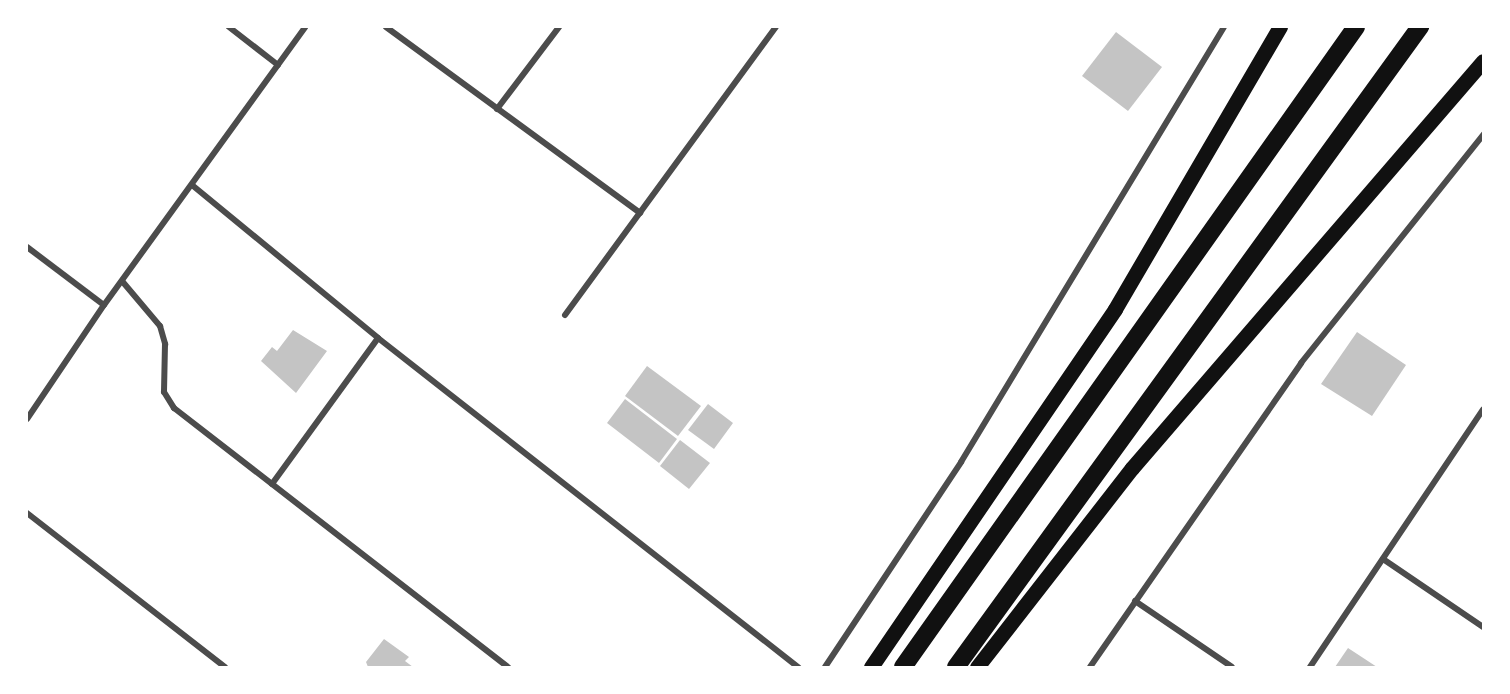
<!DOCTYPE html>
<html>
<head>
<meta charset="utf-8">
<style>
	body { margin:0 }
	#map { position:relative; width:1510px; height:694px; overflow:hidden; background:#fff; font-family:Quicksand,sans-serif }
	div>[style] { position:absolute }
	.building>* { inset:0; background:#c4c4c4 }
	.minor>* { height:6px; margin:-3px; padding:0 3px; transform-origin:3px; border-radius:3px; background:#4c4c4c }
	.primary>* { height:15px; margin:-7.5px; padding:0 7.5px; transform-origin:7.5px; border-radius:7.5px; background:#111 }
	.motorway>* { height:18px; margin:-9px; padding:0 9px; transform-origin:9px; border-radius:9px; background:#111 }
	span { translate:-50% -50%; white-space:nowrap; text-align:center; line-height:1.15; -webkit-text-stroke:6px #fff; paint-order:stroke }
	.frame { position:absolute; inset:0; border:28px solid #fff; pointer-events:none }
</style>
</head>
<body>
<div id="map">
	<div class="building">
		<div style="clip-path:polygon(1116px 32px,1162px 67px,1128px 111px,1082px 76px)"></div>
		<div style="clip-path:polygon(293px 330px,327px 351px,296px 393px,261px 361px,272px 347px,277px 351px)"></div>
		<div style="clip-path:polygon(1357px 332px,1406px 365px,1372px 416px,1321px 384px)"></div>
		<div style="clip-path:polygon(647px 366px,701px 406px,678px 436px,625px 396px)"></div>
		<div style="clip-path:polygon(625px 399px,677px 439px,659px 463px,607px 423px)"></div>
		<div style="clip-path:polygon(708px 404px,733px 423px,714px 449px,688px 430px)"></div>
		<div style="clip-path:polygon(680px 440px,710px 463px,689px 489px,660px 466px)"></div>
		<div style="clip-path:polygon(384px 639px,409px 657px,405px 661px,413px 667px,368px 667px,366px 662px)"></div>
		<div style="clip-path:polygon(1348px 648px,1377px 667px,1335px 667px)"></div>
	</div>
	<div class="minor">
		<div style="left:229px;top:27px;width:62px;rotate:37.8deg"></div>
		<div style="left:386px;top:27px;width:315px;rotate:36.2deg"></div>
		<div style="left:497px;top:109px;width:103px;rotate:-52.9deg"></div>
		<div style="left:192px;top:185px;width:241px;rotate:39.4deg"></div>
		<div style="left:378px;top:338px;width:534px;rotate:38.07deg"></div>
		<div style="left:27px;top:247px;width:96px;rotate:37deg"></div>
		<div style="left:122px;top:281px;width:59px;rotate:49.8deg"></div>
		<div style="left:160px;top:326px;width:19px;rotate:74deg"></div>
		<div style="left:165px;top:344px;width:48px;rotate:91.2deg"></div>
		<div style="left:164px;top:392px;width:19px;rotate:58deg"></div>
		<div style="left:174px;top:408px;width:423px;rotate:37.8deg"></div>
		<div style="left:565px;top:315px;width:357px;rotate:-53.8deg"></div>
		<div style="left:27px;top:419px;width:138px;rotate:-56deg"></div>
		<div style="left:104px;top:305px;width:343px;rotate:-54.1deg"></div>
		<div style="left:272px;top:484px;width:180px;rotate:-54deg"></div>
		<div style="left:27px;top:513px;width:251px;rotate:37.9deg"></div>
		<div style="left:1383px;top:559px;width:121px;rotate:34.2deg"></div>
		<div style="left:1135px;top:601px;width:117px;rotate:34.2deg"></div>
		<div style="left:825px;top:667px;width:246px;rotate:-56.4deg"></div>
		<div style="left:961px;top:462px;width:508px;rotate:-58.84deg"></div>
		<div style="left:1090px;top:667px;width:370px;rotate:-55.2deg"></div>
		<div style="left:1301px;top:363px;width:292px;rotate:-51.4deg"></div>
		<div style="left:1310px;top:667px;width:310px;rotate:-56.1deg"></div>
	</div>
	<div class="primary">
		<div style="left:871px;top:667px;width:433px;rotate:-55.7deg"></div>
		<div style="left:1115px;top:309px;width:327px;rotate:-59.7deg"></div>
		<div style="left:977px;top:667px;width:252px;rotate:-52.1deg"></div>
		<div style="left:1132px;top:468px;width:537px;rotate:-49.23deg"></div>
	</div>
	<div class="motorway">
		<div style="left:903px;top:667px;width:784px;rotate:-54.71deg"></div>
		<div style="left:956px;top:667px;width:791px;rotate:-54.06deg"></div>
	</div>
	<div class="frame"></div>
</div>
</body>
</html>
